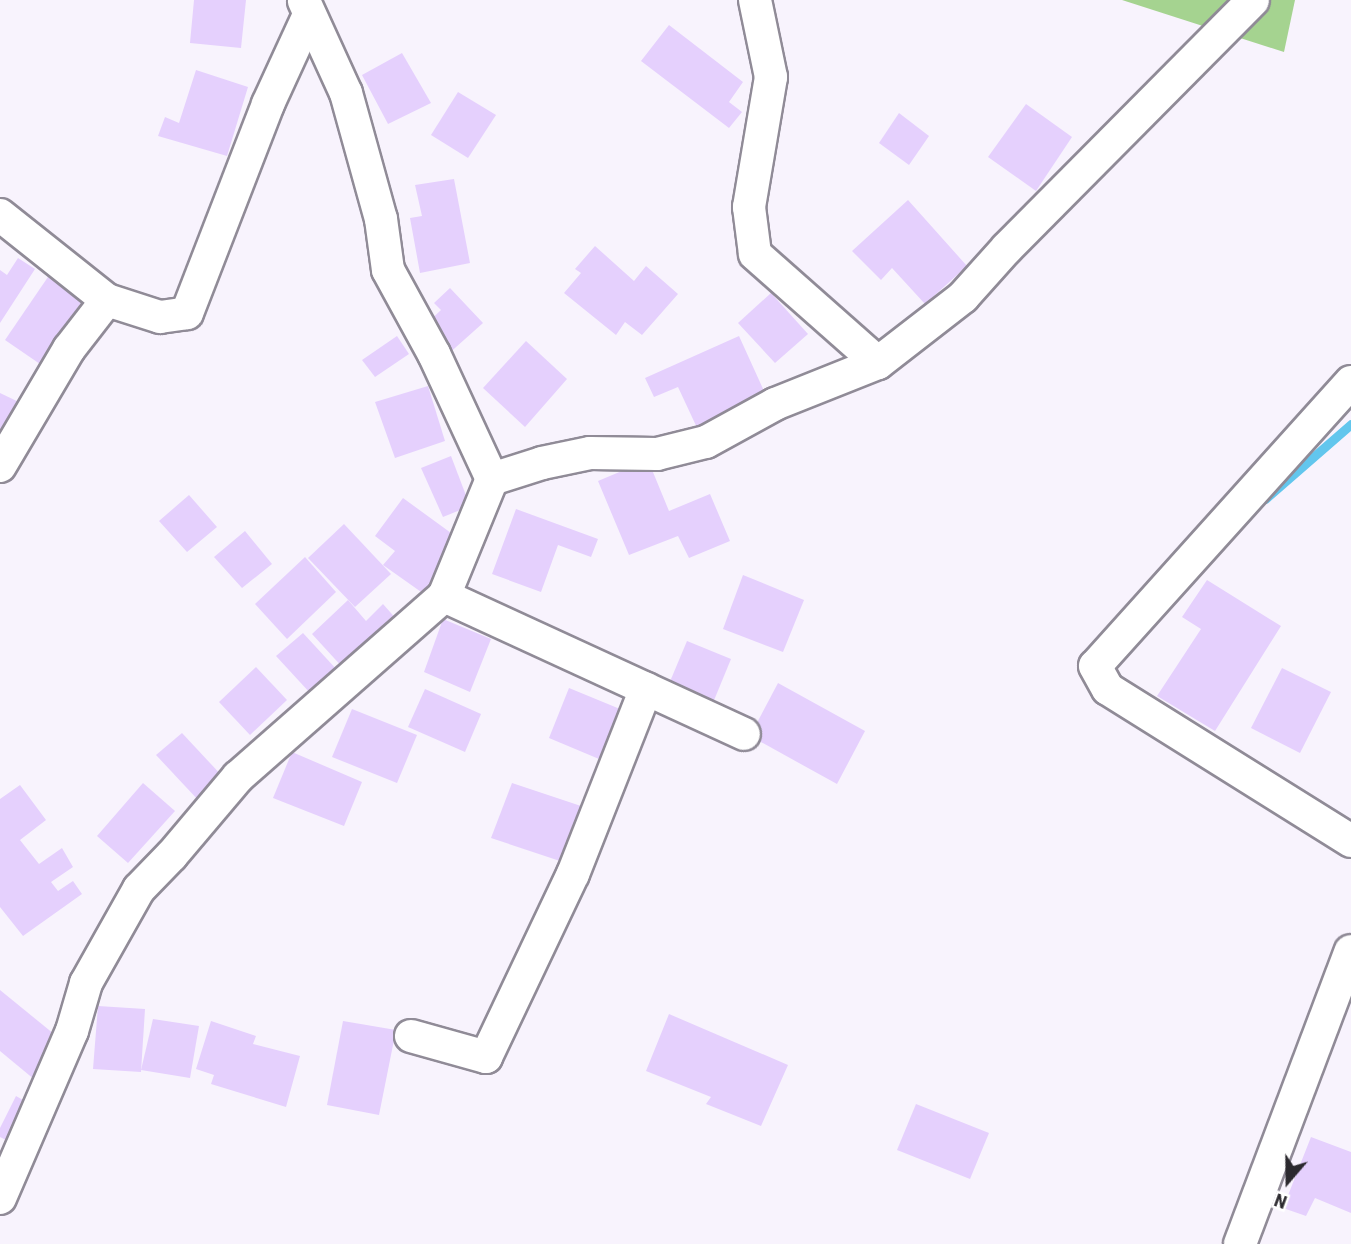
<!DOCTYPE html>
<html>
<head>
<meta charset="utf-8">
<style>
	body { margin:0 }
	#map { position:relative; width:1351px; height:1244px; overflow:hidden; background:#f8f3fd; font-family:"Roboto Condensed",sans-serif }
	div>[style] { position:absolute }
	.green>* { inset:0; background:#a5d390 }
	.stream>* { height:9px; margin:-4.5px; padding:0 4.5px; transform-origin:4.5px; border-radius:4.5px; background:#62c6ed }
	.building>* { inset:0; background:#e5d0fd }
	.roads { filter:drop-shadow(2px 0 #908b97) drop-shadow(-2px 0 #908b97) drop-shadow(0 2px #908b97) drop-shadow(0 -2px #908b97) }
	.street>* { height:32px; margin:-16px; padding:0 16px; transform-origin:16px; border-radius:16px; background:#fff }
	span { translate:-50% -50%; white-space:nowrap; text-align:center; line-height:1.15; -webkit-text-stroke:6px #fff; paint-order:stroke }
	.north { position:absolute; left:1253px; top:1146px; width:70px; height:70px; -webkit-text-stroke:5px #fff; paint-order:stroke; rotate:200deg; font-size:19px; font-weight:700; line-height:28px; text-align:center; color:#2b292e }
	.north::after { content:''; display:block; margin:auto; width:24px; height:32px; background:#2b292e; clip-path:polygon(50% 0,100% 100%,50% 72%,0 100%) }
</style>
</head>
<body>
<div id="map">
	<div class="green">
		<div style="clip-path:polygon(1122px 0,1295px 0,1284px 52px)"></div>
	</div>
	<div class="stream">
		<div style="left:1265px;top:499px;width:114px;rotate:-41.1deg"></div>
	</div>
	<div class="building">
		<div style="clip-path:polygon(194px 0,246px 0,241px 48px,190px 43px)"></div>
		<div style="clip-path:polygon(669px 25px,743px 82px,729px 102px,742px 112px,729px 128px,641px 61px)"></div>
		<div style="clip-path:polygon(402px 53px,431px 103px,388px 124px,362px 75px)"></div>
		<div style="clip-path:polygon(196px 70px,248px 87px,227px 156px,158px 136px,165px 117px,179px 123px)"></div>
		<div style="clip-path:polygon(458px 92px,496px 115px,468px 158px,431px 135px)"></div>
		<div style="clip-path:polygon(1026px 104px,1072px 137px,1036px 191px,988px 157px)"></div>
		<div style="clip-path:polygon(899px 113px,929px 136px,909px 165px,879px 143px)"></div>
		<div style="clip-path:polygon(454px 179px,470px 263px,420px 273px,410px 218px,422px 216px,415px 185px)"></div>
		<div style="clip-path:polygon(908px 200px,967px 266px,925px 304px,892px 268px,881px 280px,852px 251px)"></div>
		<div style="clip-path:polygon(595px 246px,634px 281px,646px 266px,678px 294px,642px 335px,625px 322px,616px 335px,564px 293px,581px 273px,575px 269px)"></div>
		<div style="clip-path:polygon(18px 258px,35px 269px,0 323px,0 270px,7px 275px)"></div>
		<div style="clip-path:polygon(50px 274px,85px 297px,40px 364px,5px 340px)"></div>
		<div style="clip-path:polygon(450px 288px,483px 323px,446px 356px,421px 329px,441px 310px,434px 303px)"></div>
		<div style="clip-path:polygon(771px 293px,808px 334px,775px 363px,738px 323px)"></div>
		<div style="clip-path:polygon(397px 336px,409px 354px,375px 377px,362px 360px)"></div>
		<div style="clip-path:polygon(739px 336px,769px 402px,699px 432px,678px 387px,654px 397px,645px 378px)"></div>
		<div style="clip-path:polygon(526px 341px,567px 379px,525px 427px,483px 388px)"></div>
		<div style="clip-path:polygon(428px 386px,445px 441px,395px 458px,375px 402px)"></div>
		<div style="clip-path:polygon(0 393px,23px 404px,0 444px)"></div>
		<div style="clip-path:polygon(451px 456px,470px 506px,443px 517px,421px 468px)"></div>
		<div style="clip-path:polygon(648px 460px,669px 511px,710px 494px,730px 541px,689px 558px,678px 536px,629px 555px,598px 481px)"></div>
		<div style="clip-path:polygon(189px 495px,217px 527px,187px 552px,159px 521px)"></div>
		<div style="clip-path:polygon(403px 498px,462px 541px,424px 594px,383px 565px,395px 551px,375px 536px)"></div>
		<div style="clip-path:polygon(516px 509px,598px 539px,591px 557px,558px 545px,541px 592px,492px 574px)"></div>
		<div style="clip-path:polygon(344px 524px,391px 574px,355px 607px,308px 558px)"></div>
		<div style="clip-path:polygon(245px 531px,272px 564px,242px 588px,214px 557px)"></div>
		<div style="clip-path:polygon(305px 557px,336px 592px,287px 639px,255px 604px)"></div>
		<div style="clip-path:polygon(743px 575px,804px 600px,783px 652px,723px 629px)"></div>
		<div style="clip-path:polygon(1207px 580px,1281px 626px,1215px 731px,1157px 696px,1201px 629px,1182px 617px)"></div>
		<div style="clip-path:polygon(348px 600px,366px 621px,383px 604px,398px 621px,345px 670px,312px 634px)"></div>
		<div style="clip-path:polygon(443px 619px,491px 639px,470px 692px,424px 672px)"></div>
		<div style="clip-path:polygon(303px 633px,338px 671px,311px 694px,276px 656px)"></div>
		<div style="clip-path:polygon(687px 641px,731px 659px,710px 710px,666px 691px)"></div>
		<div style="clip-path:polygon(256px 667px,287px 700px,250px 735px,219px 702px)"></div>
		<div style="clip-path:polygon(1282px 668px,1331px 692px,1300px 753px,1251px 728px)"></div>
		<div style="clip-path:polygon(778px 683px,865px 731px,837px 784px,750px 736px)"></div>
		<div style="clip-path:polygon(569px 688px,620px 709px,599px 759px,549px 738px)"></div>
		<div style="clip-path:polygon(425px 689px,481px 714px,465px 752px,408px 727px)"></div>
		<div style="clip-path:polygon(352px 709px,417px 735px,397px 783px,332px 757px)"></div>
		<div style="clip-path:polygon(182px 733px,224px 778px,200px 802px,156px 755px)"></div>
		<div style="clip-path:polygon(292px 752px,362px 782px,344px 826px,273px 798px)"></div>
		<div style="clip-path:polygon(143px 783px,175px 811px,128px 863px,97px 836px)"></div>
		<div style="clip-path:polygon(512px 783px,584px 807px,566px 863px,491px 838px)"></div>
		<div style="clip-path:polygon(20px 785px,46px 820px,20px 840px,39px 864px,62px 848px,73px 867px,51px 882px,58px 891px,73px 881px,82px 894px,23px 936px,0 907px,0 799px)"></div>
		<div style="clip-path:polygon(0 990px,65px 1043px,35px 1080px,0 1051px)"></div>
		<div style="clip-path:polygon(98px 1006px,145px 1009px,141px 1072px,93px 1069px)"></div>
		<div style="clip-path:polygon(669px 1014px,788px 1065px,761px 1126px,706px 1104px,711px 1097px,646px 1071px)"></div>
		<div style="clip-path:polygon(153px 1019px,199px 1026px,190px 1078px,141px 1070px)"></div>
		<div style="clip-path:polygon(211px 1021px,256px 1036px,253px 1044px,300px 1056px,286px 1107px,211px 1084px,214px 1075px,196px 1069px)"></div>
		<div style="clip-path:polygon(343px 1021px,396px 1030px,379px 1115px,327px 1105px)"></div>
		<div style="clip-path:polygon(16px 1096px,37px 1108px,18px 1146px,0 1137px,0 1128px)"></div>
		<div style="clip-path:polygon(916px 1104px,989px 1133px,970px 1179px,897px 1150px)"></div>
		<div style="clip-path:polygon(1311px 1137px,1351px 1152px,1351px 1213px,1315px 1198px,1306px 1216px,1283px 1208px)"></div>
	</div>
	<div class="roads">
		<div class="street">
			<div style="left:755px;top:0;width:79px;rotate:78.3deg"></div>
			<div style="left:771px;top:77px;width:132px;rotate:99.6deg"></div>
			<div style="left:749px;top:207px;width:47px;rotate:82.7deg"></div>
			<div style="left:755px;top:254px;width:164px;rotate:41.5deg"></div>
			<div style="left:304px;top:1px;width:101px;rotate:65.5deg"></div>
			<div style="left:346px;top:93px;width:131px;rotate:74.5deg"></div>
			<div style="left:381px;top:219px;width:51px;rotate:82.2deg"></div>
			<div style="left:388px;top:270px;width:96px;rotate:61.3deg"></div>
			<div style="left:434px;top:354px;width:138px;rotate:65.1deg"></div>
			<div style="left:0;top:215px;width:137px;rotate:38.5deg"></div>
			<div style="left:107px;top:300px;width:56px;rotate:17.8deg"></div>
			<div style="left:160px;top:317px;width:27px;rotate:-8deg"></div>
			<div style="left:187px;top:313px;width:224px;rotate:-68.8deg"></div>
			<div style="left:268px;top:104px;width:98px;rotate:-65.3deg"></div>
			<div style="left:1351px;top:382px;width:382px;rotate:132deg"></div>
			<div style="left:1095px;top:666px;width:26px;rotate:61deg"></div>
			<div style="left:1108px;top:689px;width:287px;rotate:32deg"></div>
			<div style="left:0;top:466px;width:136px;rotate:-59.5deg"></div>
			<div style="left:69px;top:349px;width:62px;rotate:-52.2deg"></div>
			<div style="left:444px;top:596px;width:330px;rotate:24.7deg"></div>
			<div style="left:411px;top:1036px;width:78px;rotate:15.6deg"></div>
			<div style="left:486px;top:1057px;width:203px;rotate:-64.6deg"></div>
			<div style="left:573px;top:874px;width:199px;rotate:-68.5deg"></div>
			<div style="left:0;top:1198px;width:182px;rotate:-66.7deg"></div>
			<div style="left:72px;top:1031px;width:50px;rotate:-73.7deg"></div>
			<div style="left:86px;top:983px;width:108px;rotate:-60.6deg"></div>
			<div style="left:139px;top:889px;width:47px;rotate:-45.9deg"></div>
			<div style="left:172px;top:855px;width:102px;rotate:-49.8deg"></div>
			<div style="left:238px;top:777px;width:274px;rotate:-41.3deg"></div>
			<div style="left:444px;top:596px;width:126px;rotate:-67.7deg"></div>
			<div style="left:492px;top:479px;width:52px;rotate:-17.7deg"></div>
			<div style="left:542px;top:463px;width:49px;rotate:-11.8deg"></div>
			<div style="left:590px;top:453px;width:67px;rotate:0.9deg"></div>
			<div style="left:657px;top:454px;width:50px;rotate:-13.8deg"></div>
			<div style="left:706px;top:442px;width:79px;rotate:-28.8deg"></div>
			<div style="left:775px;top:404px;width:111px;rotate:-21.7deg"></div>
			<div style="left:878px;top:363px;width:108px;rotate:-37.8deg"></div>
			<div style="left:963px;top:297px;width:66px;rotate:-48.1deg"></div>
			<div style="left:1007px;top:248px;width:349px;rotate:-45.2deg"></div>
			<div style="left:1240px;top:1244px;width:313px;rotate:-69.3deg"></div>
		</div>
	</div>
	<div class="north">N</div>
</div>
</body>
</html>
